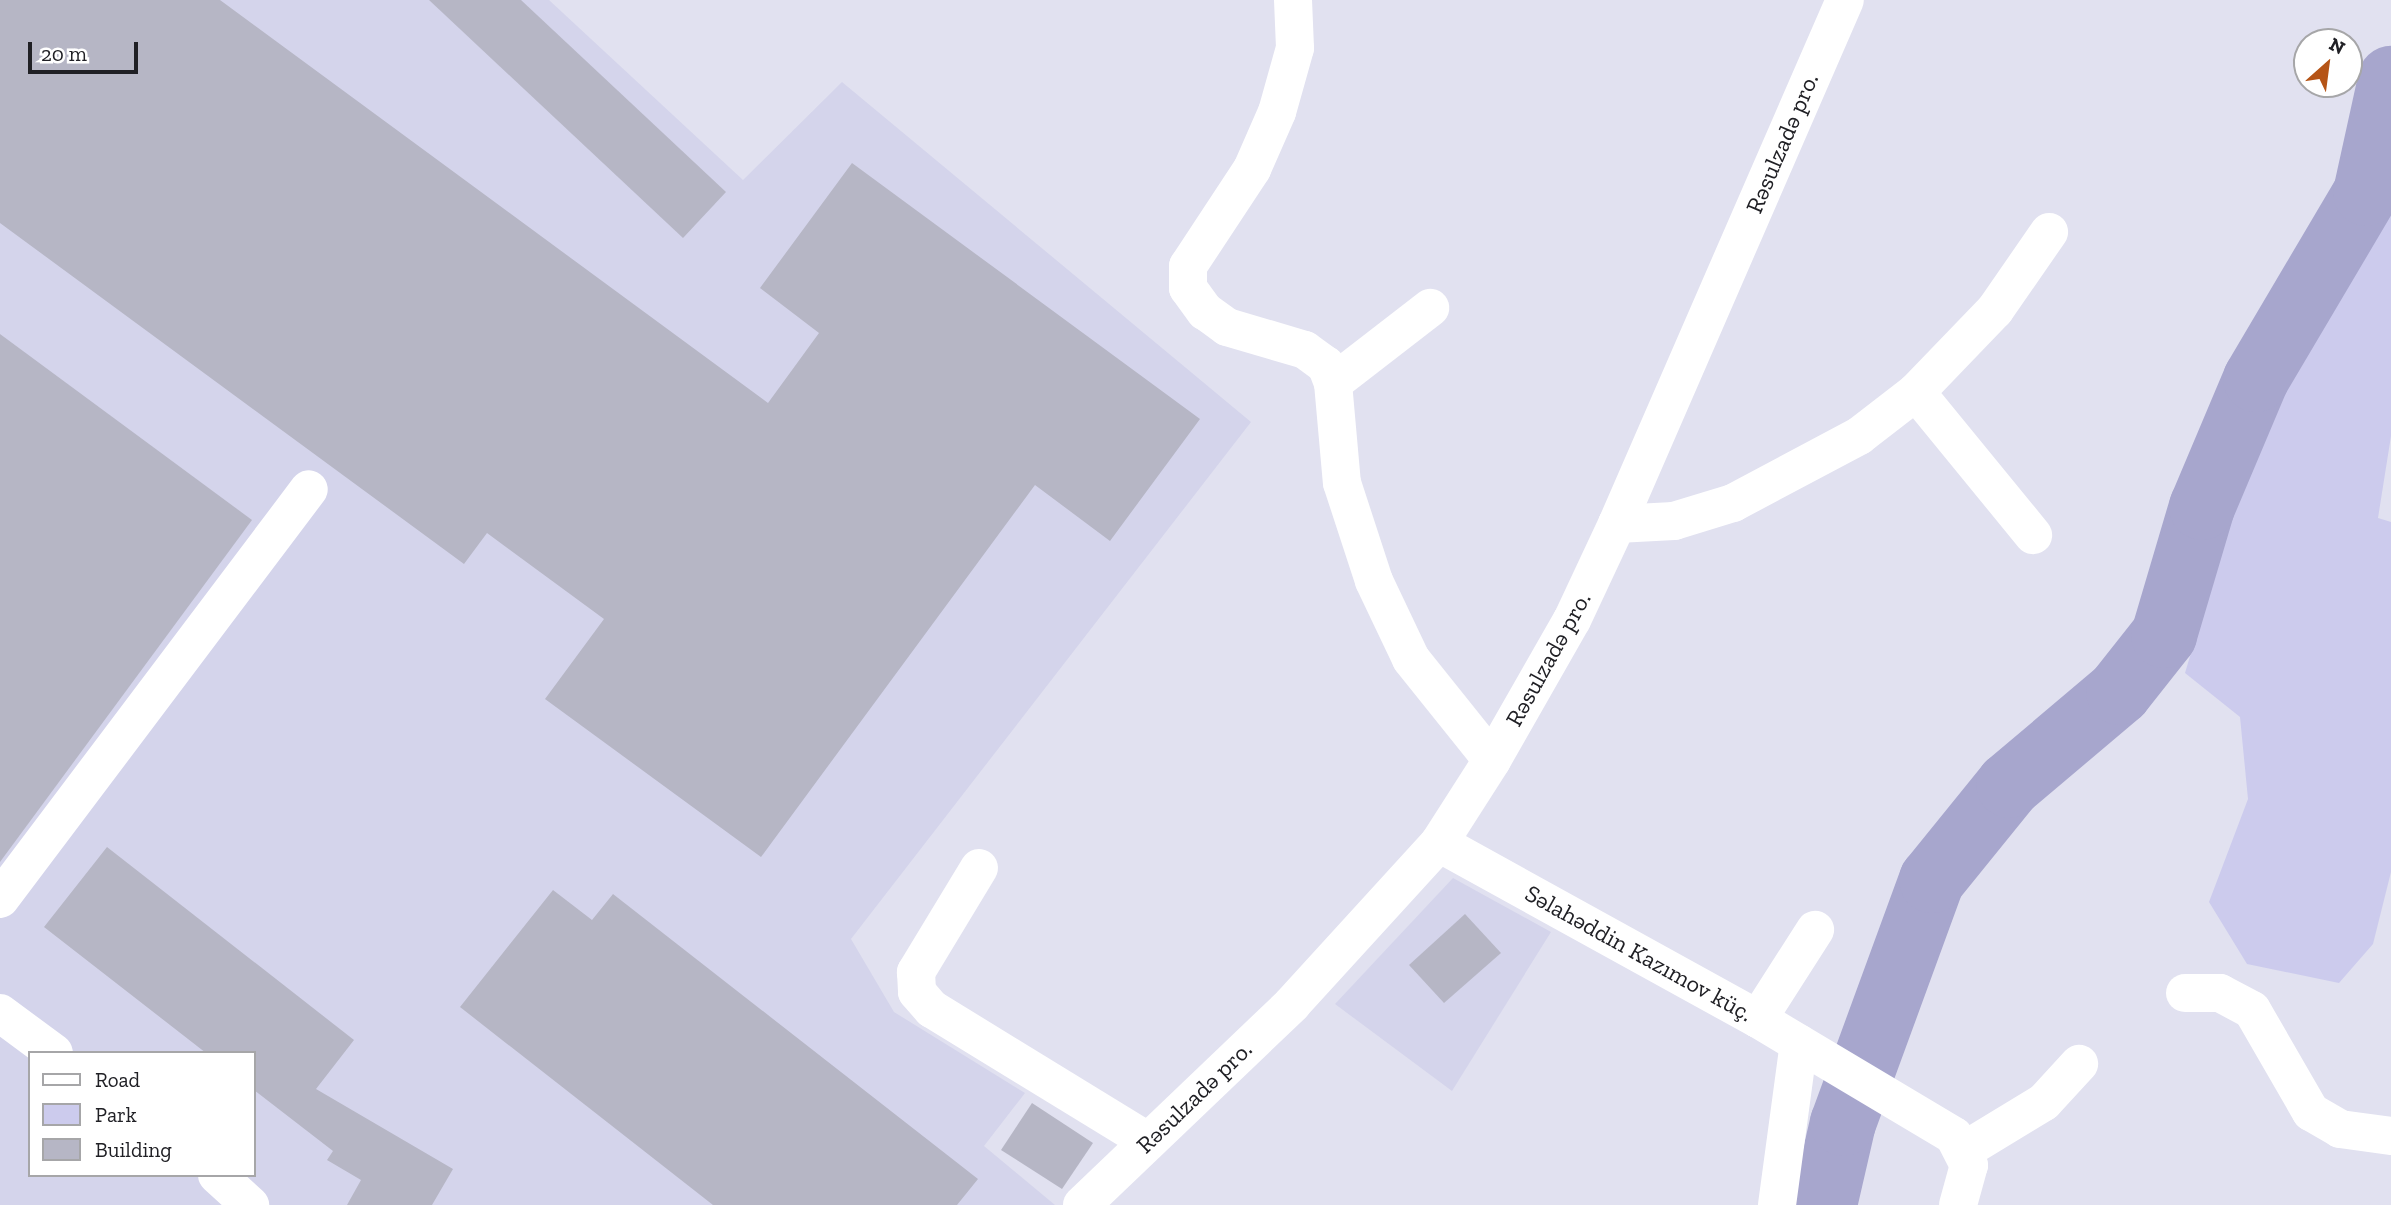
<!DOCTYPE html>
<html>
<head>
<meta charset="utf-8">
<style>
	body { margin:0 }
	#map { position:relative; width:2391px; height:1205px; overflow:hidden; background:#e1e1f0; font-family:"Zilla Slab",serif }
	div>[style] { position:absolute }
	.built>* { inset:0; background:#d4d4eb }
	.green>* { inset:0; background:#cccbed }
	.river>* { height:66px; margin:-33px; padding:0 33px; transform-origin:33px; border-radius:33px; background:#a7a6cd }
	.building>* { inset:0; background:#b6b6c5 }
	.minor>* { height:38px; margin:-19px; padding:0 19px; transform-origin:19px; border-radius:19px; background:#fff }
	span { translate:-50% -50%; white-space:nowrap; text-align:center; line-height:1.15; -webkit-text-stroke:5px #fff; paint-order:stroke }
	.street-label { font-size:24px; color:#202025 }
	.legend { position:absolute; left:28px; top:1051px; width:228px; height:126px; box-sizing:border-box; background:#fff; border:2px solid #a6a6a8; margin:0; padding:9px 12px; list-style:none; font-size:21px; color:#202025 }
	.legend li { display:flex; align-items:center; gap:14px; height:35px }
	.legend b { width:35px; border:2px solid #a6a6a8 }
	.north { position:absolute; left:2293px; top:28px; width:70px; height:70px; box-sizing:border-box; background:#fff; border:2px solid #a6a6a8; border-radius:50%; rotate:28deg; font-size:19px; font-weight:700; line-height:28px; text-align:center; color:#202025 }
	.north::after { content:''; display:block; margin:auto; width:24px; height:32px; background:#b55416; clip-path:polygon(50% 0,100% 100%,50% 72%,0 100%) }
	.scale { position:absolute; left:28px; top:42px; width:110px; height:32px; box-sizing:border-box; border:4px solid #202025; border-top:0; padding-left:9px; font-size:21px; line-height:24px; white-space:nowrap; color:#202025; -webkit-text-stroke:5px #fff; paint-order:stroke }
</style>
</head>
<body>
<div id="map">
	<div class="built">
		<div style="clip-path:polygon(evenodd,0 0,549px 0,743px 180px,842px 82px,1251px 422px,851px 939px,894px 1012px,1025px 1093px,984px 1146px,1055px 1205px,0 1205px,0 0,30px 1053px,254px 1053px,254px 1175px,30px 1175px,30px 1053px)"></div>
		<div style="clip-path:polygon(1453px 878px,1551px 932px,1452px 1091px,1335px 1004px)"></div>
	</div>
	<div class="green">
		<div style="clip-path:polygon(2391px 207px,2391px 436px,2378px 518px,2391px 522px,2391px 872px,2373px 944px,2339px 983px,2247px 964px,2209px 902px,2248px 799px,2240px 717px,2185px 673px,2267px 399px,2351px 277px)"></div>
	</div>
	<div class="river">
		<div style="left:1824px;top:1205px;width:84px;rotate:-77deg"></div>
		<div style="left:1843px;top:1123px;width:259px;rotate:-69.9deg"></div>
		<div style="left:1932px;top:880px;width:122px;rotate:-51deg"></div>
		<div style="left:2009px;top:785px;width:144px;rotate:-40.2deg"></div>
		<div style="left:2119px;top:692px;width:73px;rotate:-51.7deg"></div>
		<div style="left:2164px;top:635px;width:134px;rotate:-73.5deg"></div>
		<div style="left:2202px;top:507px;width:139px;rotate:-67.1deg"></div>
		<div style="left:2256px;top:379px;width:216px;rotate:-59.4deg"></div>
		<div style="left:2366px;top:193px;width:117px;rotate:-77.6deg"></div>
	</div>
	<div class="building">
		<div style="clip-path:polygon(0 0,220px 0,768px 403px,819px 333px,760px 288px,852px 163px,1200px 419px,1110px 541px,1035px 485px,761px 857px,545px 699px,604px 619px,487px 533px,464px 564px,0 223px)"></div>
		<div style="clip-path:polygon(429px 0,521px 0,726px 192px,683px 238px)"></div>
		<div style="clip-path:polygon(0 334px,252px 520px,0 862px)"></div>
		<div style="clip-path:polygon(107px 847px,354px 1040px,316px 1089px,453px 1169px,432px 1205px,347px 1205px,361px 1180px,327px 1160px,333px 1151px,254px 1090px,254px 1053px,206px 1053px,44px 927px)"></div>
		<div style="clip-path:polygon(553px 890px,592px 920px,613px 894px,978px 1179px,957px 1205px,713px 1205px,460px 1007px)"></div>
		<div style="clip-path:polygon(1465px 914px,1501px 953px,1444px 1003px,1409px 965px)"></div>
		<div style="clip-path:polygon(1032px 1103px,1093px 1143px,1062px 1189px,1001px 1150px)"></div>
	</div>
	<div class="minor">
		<div style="left:1293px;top:0;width:48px;rotate:87.6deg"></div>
		<div style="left:1295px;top:48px;width:66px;rotate:105.7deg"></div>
		<div style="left:1277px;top:112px;width:62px;rotate:113.7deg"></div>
		<div style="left:1252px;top:169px;width:116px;rotate:123.4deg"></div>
		<div style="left:1188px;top:266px;width:22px;rotate:90deg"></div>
		<div style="left:1188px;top:288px;width:29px;rotate:54deg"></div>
		<div style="left:1205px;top:311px;width:27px;rotate:36deg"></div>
		<div style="left:1227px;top:327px;width:81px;rotate:16.4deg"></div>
		<div style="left:1305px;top:350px;width:26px;rotate:36deg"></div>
		<div style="left:1326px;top:365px;width:19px;rotate:69deg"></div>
		<div style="left:1333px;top:383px;width:100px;rotate:84.9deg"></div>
		<div style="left:1342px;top:483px;width:103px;rotate:71.9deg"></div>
		<div style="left:1374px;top:581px;width:86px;rotate:64.6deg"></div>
		<div style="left:1411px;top:659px;width:129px;rotate:51.3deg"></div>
		<div style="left:1333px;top:383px;width:123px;rotate:-37.7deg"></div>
		<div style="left:1916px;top:392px;width:185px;rotate:50.7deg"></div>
		<div style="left:1617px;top:524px;width:57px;rotate:-3deg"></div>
		<div style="left:1674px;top:521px;width:62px;rotate:-17deg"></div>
		<div style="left:1733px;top:503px;width:143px;rotate:-28deg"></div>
		<div style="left:1859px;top:436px;width:72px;rotate:-37.7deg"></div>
		<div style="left:1916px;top:392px;width:114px;rotate:-46.1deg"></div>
		<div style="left:1995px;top:310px;width:95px;rotate:-55.3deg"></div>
		<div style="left:1439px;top:843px;width:364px;rotate:28.9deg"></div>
		<div style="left:1758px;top:1019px;width:228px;rotate:30.8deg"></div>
		<div style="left:1954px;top:1136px;width:33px;rotate:63deg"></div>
		<div style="left:1969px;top:1165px;width:41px;rotate:105.4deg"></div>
		<div style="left:979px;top:868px;width:122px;rotate:121.2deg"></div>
		<div style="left:916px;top:972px;width:20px;rotate:87deg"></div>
		<div style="left:917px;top:992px;width:23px;rotate:49deg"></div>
		<div style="left:932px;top:1009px;width:252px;rotate:31.5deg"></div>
		<div style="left:0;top:899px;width:513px;rotate:-53deg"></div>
		<div style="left:2185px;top:993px;width:35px"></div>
		<div style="left:2220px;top:993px;width:36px;rotate:28deg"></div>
		<div style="left:2252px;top:1010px;width:118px;rotate:60deg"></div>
		<div style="left:2311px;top:1112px;width:34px;rotate:30deg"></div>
		<div style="left:2340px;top:1129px;width:51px;rotate:7.8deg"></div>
		<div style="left:0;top:1013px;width:67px;rotate:36.5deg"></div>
		<div style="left:1758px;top:1019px;width:106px;rotate:-57.4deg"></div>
		<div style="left:1965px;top:1150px;width:92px;rotate:-31.3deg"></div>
		<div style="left:2044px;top:1102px;width:52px;rotate:-47.4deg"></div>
		<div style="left:217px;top:1175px;width:45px;rotate:42.3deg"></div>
		<div style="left:1082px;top:1205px;width:291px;rotate:-43.7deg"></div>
		<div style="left:1292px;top:1004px;width:218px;rotate:-47.6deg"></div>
		<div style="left:1439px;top:843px;width:98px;rotate:-57.4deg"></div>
		<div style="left:1492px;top:760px;width:161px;rotate:-60.3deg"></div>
		<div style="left:1572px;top:620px;width:106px;rotate:-64.9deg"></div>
		<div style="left:1617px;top:524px;width:571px;rotate:-66.49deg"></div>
		<div style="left:1777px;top:1205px;width:163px;rotate:-82.3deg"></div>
	</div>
	<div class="street-label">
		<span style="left:1782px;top:143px;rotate:-67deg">Rəsulzadə pro.</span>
		<span style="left:1548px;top:659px;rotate:-61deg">Rəsulzadə pro.</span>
		<span style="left:1639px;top:953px;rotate:29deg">Səlahəddin Kazımov küç.</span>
		<span style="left:1194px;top:1097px;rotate:-44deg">Rəsulzadə pro.</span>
	</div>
	<ul class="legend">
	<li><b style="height:9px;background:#fff"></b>Road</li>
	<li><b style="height:19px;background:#cccbed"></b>Park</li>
	<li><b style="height:19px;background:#b6b6c5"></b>Building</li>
	</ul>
	<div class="north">N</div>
	<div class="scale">20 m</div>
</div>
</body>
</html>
